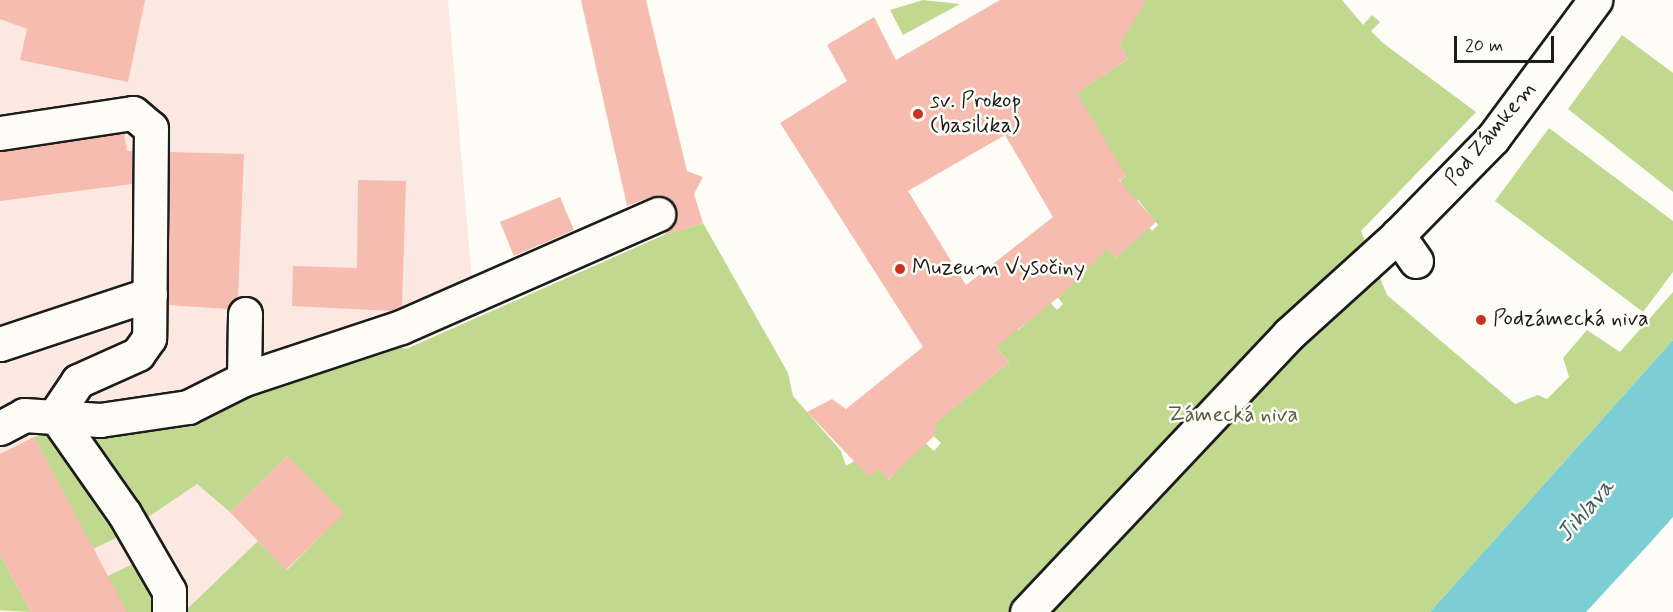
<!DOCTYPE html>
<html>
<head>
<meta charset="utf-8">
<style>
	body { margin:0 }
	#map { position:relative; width:1673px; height:612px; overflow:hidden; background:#fdfcf7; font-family:Mynerve,sans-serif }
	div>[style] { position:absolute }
	.built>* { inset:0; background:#fbe9e1 }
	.green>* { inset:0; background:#c1d88f }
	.water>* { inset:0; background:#7dced4 }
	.building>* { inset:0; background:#f6bcaf }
	.roads { filter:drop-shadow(2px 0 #1c1c1c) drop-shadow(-2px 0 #1c1c1c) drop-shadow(0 2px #1c1c1c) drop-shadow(0 -2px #1c1c1c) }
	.minor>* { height:33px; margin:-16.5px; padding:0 16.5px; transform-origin:16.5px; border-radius:16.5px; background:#fdfcf7 }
	.dots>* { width:16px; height:16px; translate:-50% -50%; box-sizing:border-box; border:3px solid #fdfcf7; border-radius:50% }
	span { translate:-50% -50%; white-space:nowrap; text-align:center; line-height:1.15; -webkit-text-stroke:5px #fdfcf7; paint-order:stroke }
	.poi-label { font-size:22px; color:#1c1c1c }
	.left { translate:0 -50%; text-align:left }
	.street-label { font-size:22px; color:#1c1c1c }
	.park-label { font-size:22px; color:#565e44 }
	.water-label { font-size:24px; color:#3e5a5c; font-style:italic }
	.scale { position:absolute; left:1454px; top:36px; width:100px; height:27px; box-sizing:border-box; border:3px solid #1c1c1c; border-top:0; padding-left:8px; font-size:18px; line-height:21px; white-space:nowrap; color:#1c1c1c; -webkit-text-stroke:4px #fdfcf7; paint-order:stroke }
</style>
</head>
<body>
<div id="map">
	<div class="built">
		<div style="clip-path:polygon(0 0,448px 0,475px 317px,409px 346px,344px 514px,234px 612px,0 612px)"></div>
	</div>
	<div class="green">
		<div style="clip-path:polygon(923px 0,960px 4px,903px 35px,890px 10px)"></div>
		<div style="clip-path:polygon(1128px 0,1342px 0,1363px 25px,1372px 15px,1380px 22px,1371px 31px,1383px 43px,1476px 112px,1361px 231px,1387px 295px,1515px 404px,1538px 395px,1547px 399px,1569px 377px,1563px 358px,1587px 330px,1620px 352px,1673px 292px,1673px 340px,1430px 612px,184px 612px,258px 541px,287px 570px,343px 514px,287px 456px,230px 512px,197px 484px,148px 517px,81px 425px,392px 344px,406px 349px,664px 235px,703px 223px,788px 373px,793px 396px,841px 451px,846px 466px,854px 461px,880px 469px,889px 480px,919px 437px,934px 451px,941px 443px,927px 430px,1009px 362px,981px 330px,1003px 312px,1018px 330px,1024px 325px,1035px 286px,1057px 310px,1063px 304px,1043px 280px,1087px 270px,1096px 237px,1116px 258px,1132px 208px,1152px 231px,1158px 225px,1138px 200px,1134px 203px,1120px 180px,1126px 176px,1070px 97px,1128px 59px,1114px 35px,1131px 26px)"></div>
		<div style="clip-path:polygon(1622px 35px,1673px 73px,1673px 192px,1568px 109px)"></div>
		<div style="clip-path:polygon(1549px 128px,1673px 221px,1673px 272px,1643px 312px,1495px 201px)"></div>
		<div style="clip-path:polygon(49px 431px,122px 535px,93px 549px,34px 437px)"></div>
		<div style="clip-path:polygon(0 554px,31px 612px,0 610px)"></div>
		<div style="clip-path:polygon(137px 562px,162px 602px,158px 612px,115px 612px,108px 576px)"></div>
	</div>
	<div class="water">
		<div style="clip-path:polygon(1673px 340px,1673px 517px,1649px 544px,1586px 612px,1430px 612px)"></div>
	</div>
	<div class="building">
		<div style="clip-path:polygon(0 0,145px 0,128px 82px,20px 60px,27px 29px,0 19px)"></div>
		<div style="clip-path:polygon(581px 0,646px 0,687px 171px,703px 177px,694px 194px,703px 223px,664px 235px,676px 217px,670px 199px,651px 197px,627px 206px)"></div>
		<div style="clip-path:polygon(evenodd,1000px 0,1146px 0,1120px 45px,1128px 59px,1077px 93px,1126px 176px,1119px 180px,1156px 222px,1116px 258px,1107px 249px,1060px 296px,996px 347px,1009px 362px,936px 423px,934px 436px,888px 480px,880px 469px,869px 477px,807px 412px,832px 399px,846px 409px,923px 347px,780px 123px,847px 81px,827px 45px,874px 17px,896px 60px,1000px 0,1005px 135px,1053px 217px,966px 285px,908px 191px,1005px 135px)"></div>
		<div style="clip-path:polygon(124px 133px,127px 151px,132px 151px,132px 184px,0 201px,0 151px)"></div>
		<div style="clip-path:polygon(170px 152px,244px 154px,238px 297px,228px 309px,168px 305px)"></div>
		<div style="clip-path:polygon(358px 180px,406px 181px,402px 306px,391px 311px,292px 306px,293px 266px,357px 268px)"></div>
		<div style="clip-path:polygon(560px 197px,574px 230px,514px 256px,500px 222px)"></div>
		<div style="clip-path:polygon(34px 437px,108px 576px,127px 612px,31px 612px,0 554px,0 454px)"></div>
		<div style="clip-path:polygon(287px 456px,344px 514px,286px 570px,230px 512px)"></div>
	</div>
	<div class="roads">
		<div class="minor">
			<div style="left:0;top:133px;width:134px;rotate:-8.6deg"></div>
			<div style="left:133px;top:113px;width:23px;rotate:40deg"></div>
			<div style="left:151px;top:128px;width:210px;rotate:90.5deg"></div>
			<div style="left:149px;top:338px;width:19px;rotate:125deg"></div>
			<div style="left:138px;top:354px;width:66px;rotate:155.8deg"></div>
			<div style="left:78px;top:381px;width:41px;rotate:124.1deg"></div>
			<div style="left:1416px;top:261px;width:32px;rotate:-125deg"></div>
			<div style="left:1398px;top:235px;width:136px;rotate:-45.6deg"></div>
			<div style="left:1493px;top:138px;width:172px;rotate:-53.5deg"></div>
			<div style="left:0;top:344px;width:158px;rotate:-18.4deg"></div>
			<div style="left:244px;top:379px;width:65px;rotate:-89.1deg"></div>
			<div style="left:55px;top:415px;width:120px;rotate:54.9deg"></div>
			<div style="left:124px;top:513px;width:90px;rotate:60deg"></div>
			<div style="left:169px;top:591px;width:21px;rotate:90deg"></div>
			<div style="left:0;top:428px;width:27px;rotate:-28deg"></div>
			<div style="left:24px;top:415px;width:76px;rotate:3.8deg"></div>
			<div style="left:100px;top:420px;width:89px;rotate:-8.4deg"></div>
			<div style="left:188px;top:407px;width:63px;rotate:-26.6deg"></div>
			<div style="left:244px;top:379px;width:165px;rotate:-18.3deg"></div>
			<div style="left:401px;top:327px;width:281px;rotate:-23.7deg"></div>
			<div style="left:1027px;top:612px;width:382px;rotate:-46.7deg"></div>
			<div style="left:1289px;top:334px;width:147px;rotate:-42.2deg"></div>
		</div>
	</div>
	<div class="dots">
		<div style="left:918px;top:114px;background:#c8321e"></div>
		<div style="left:900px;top:269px;background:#c8321e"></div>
		<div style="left:1481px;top:320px;background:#c8321e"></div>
	</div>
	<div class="poi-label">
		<span class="left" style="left:930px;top:114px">sv. Prokop<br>(basilika)</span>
		<span class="left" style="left:912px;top:269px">Muzeum Vysočiny</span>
		<span class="left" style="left:1493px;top:320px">Podzámecká niva</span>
	</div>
	<div class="street-label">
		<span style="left:1491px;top:134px;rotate:-50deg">Pod Zámkem</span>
	</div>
	<div class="park-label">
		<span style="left:1233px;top:416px">Zámecká niva</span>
	</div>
	<div class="water-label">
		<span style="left:1586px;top:511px;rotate:-49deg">Jihlava</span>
	</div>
	<div class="scale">20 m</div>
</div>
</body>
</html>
